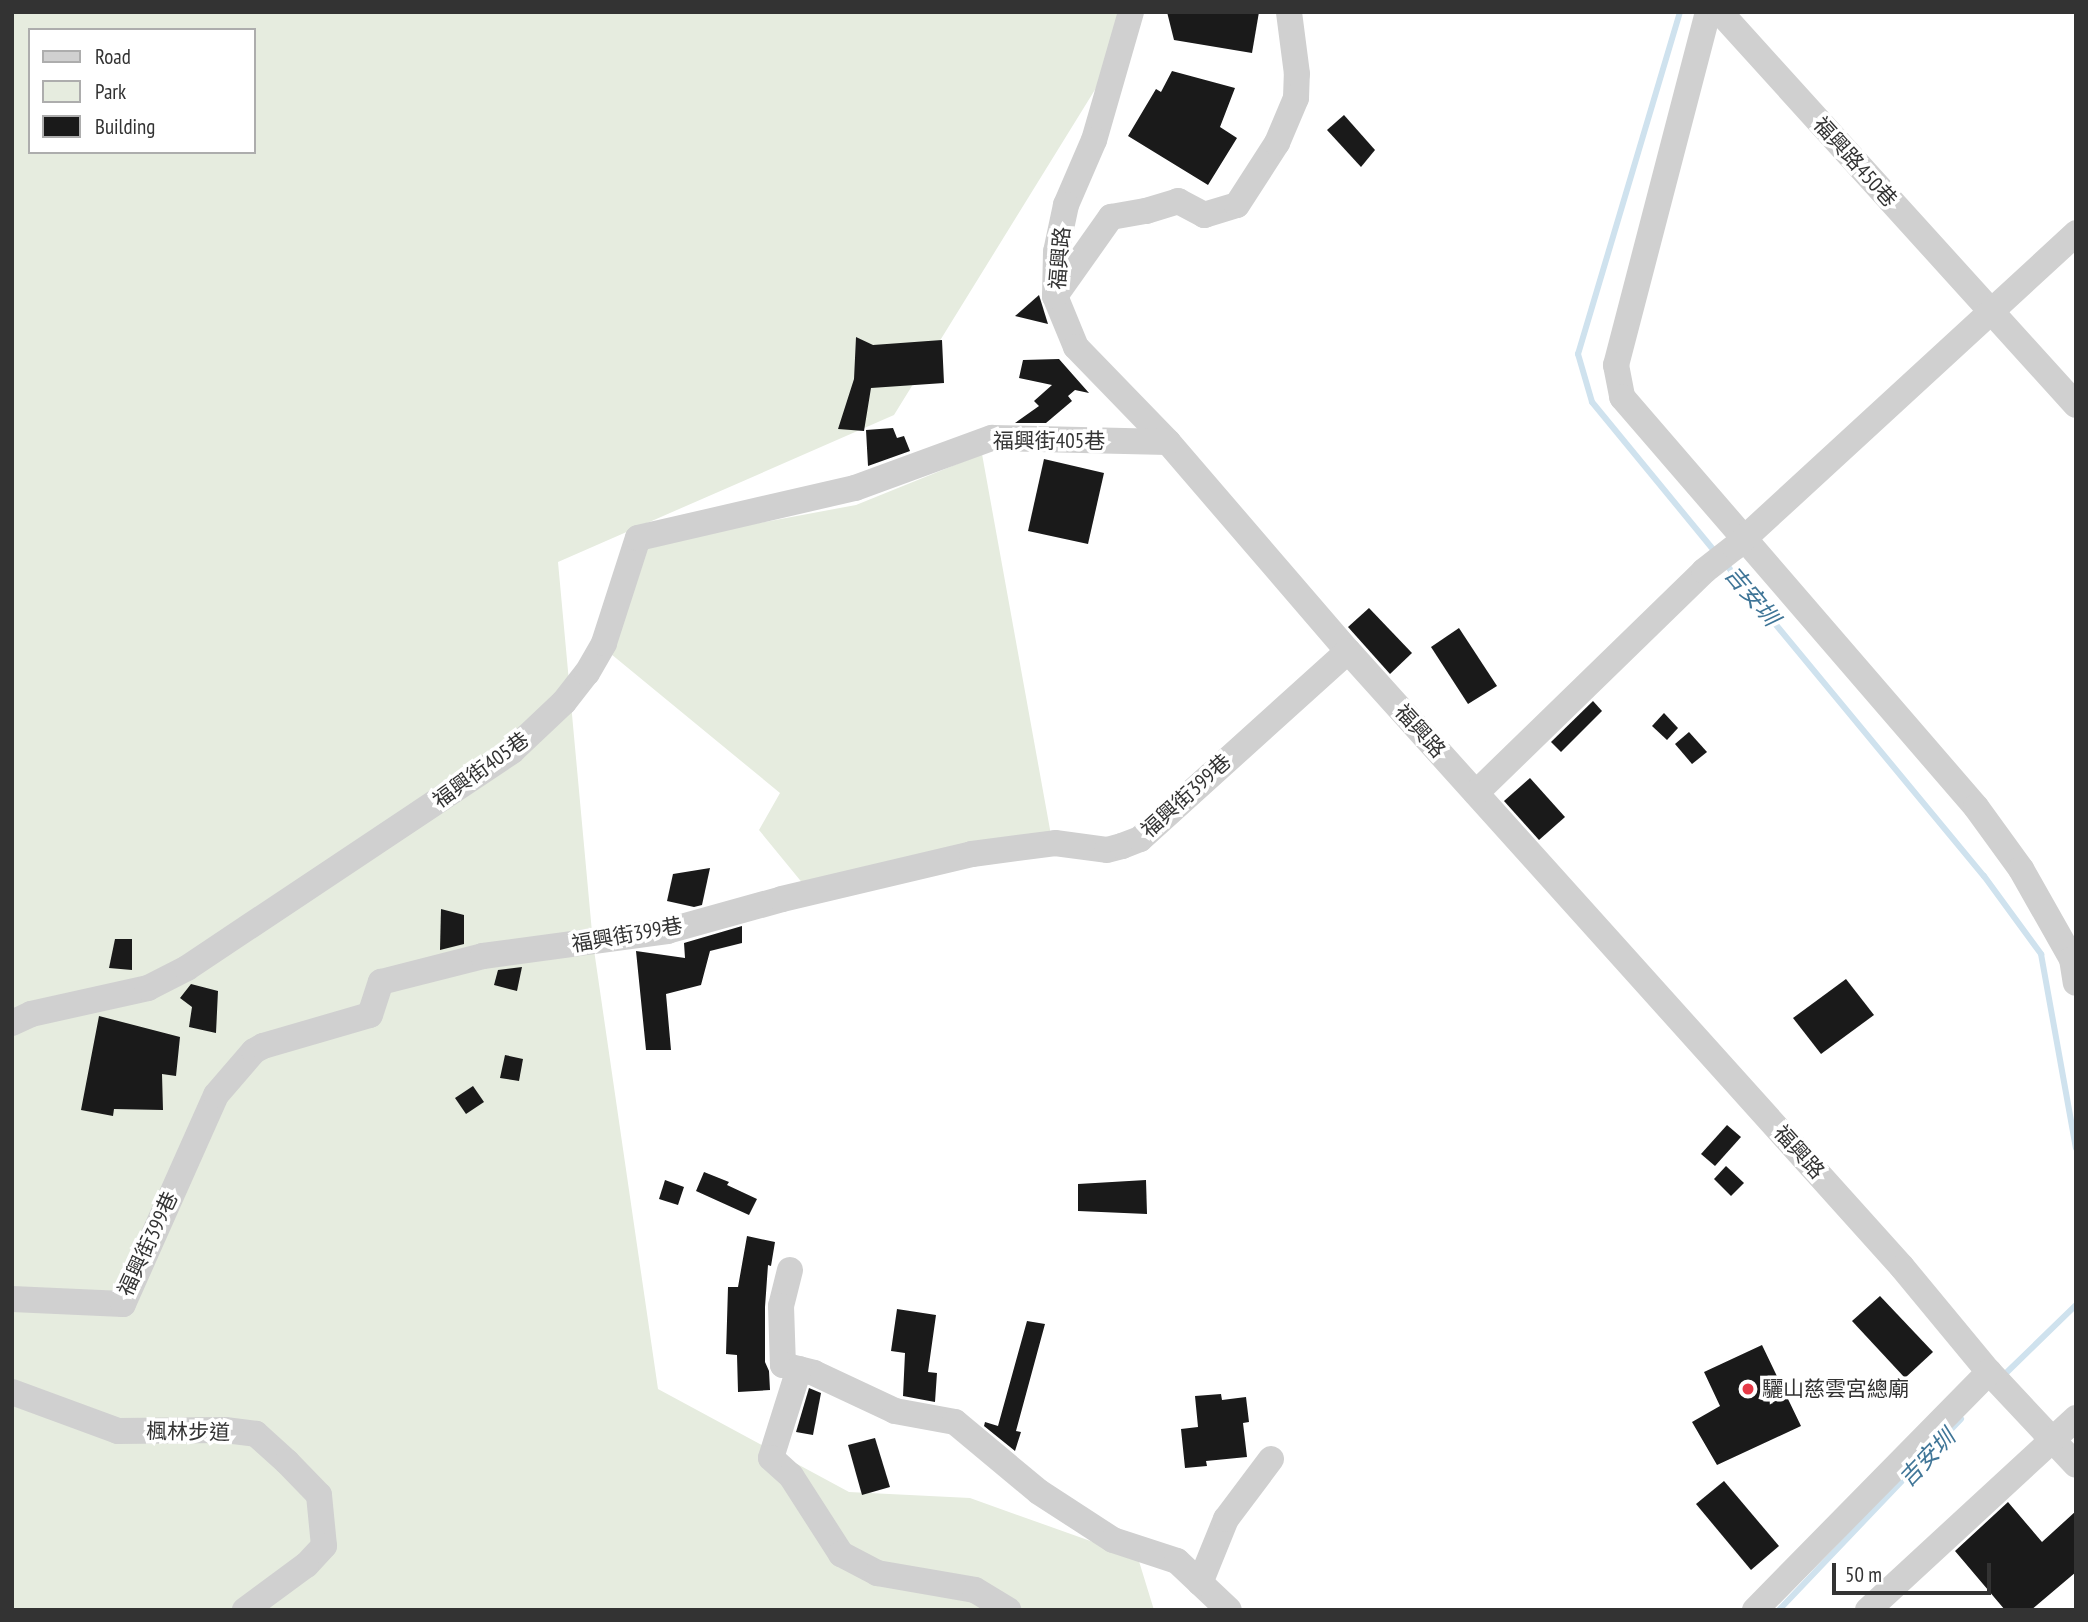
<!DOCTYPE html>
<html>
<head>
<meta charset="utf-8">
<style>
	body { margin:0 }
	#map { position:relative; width:2088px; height:1622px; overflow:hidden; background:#fff; font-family:"PT Sans Narrow","Noto Sans TC",sans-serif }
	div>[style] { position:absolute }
	.green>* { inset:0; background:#e6ecdf }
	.stream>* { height:6px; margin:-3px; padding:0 3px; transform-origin:3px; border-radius:3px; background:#cfe2ee }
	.building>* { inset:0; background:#1a1a1a }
	.minor>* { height:26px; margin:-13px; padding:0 13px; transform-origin:13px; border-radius:13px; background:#d0d0d0 }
	.dots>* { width:19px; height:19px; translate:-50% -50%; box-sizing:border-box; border:4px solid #fff; border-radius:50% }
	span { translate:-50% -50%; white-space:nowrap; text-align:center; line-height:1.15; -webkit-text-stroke:7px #fff; paint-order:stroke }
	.street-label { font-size:21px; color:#333 }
	.poi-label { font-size:21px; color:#333 }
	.left { translate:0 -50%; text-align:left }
	.water-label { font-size:23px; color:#3f7597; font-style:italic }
	.frame { position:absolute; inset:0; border:14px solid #333; pointer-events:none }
	.legend { position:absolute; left:28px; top:28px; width:228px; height:126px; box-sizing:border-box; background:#fff; border:2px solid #adadad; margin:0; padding:9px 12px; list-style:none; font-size:21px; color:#333 }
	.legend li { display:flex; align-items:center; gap:14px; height:35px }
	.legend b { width:35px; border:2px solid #adadad }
	.scale { position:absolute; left:1832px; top:1563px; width:159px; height:32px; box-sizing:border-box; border:4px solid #333; border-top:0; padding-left:9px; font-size:21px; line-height:24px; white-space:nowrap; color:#333; -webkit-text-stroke:5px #fff; paint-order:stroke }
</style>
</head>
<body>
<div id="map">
	<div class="green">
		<div style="clip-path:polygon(evenodd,12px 12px,1143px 12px,894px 415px,558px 562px,593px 943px,658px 1389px,849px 1492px,970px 1498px,1138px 1558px,1154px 1610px,12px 1610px,12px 12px,30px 30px,254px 30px,254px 152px,30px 152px,30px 30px)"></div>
		<div style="clip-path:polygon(982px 454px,1051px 835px,804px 885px,759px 830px,780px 793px,611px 654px,647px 547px,656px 542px,856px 505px)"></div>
	</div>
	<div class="stream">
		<div style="left:1680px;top:12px;width:357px;rotate:106.6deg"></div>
		<div style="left:1578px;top:354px;width:50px;rotate:73.7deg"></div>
		<div style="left:1592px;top:402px;width:197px;rotate:50.6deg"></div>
		<div style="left:1724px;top:562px;width:408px;rotate:50.4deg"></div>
		<div style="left:1984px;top:876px;width:97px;rotate:53.8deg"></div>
		<div style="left:2041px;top:954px;width:197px;rotate:79.8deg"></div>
		<div style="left:2003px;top:1376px;width:102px;rotate:-44.2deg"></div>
		<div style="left:1779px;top:1610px;width:264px;rotate:-46.4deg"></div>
	</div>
	<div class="building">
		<div style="clip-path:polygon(1167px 12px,1259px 12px,1252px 53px,1174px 40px)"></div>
		<div style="clip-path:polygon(1172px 71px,1235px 88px,1220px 127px,1237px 138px,1208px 185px,1128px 136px,1156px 89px,1161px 92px)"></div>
		<div style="clip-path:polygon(1344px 115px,1375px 150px,1361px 167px,1327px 130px)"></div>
		<div style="clip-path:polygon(1039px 295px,1048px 324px,1015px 316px)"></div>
		<div style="clip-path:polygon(856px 337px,873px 345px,942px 340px,944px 383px,871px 388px,864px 431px,838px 429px,854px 379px)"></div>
		<div style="clip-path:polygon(1059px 359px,1089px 393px,1075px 390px,1068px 396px,1072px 401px,1046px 423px,1015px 423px,1039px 406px,1034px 401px,1052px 385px,1019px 378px,1023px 360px)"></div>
		<div style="clip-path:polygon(893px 428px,897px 438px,904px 436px,910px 451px,868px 466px,866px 430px)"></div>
		<div style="clip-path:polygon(1044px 459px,1104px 473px,1088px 544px,1028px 531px)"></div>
		<div style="clip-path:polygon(1369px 608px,1412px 653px,1390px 674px,1348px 627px)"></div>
		<div style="clip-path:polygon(1459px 628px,1497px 686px,1468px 704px,1431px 647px)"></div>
		<div style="clip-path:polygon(1593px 701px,1602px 711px,1561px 752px,1551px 742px)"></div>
		<div style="clip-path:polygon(1664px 713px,1678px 728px,1667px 740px,1652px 726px)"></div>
		<div style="clip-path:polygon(1689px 732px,1707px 752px,1692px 764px,1675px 744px)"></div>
		<div style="clip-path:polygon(1530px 778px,1565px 817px,1539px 840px,1504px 801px)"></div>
		<div style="clip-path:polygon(710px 868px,702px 905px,694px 907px,667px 901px,673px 874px)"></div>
		<div style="clip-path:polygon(441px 909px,464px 915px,464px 944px,440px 950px)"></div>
		<div style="clip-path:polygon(742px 926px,742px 943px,710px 951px,701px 985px,666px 994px,671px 1050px,646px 1050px,636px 951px,685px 958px,684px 943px)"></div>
		<div style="clip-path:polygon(115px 939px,132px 939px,132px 970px,109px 968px)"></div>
		<div style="clip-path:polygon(522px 967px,517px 991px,494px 985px,498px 970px)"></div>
		<div style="clip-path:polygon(1846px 979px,1874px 1015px,1821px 1054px,1793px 1018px)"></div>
		<div style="clip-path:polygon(191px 984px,218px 991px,216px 1033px,189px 1027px,192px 1007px,180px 998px)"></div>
		<div style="clip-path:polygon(99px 1016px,180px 1037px,176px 1076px,162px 1074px,163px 1110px,114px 1109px,113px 1116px,81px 1110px)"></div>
		<div style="clip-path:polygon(505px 1055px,523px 1059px,519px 1081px,500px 1078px)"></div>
		<div style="clip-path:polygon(473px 1086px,484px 1102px,466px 1114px,455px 1098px)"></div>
		<div style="clip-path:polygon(1727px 1125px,1741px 1137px,1715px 1166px,1701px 1154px)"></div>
		<div style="clip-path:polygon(1726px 1166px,1744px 1183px,1731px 1196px,1714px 1179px)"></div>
		<div style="clip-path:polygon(704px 1172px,729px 1182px,727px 1185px,757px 1199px,749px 1215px,696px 1191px)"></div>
		<div style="clip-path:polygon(665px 1180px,684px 1187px,678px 1205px,659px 1199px)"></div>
		<div style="clip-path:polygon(1146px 1180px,1147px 1214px,1078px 1211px,1078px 1184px)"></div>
		<div style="clip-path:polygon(747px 1236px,775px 1242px,771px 1266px,768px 1265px,765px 1307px,765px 1362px,769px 1371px,770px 1390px,738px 1392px,737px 1355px,726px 1354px,728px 1287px,738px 1287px)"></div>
		<div style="clip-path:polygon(1880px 1296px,1933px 1352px,1905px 1378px,1852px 1321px)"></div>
		<div style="clip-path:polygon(897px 1309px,936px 1315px,928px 1372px,937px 1373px,935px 1402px,903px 1396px,905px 1353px,891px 1351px)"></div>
		<div style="clip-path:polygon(1027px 1321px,1045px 1324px,1016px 1431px,1021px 1432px,1015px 1451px,984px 1426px,985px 1422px,998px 1426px)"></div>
		<div style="clip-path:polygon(1762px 1345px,1801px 1426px,1717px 1465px,1692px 1422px,1720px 1406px,1704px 1372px)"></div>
		<div style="clip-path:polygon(809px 1388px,821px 1393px,813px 1435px,796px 1432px)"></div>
		<div style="clip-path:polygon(1221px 1394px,1222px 1400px,1246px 1397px,1249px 1422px,1243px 1423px,1247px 1457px,1206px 1461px,1207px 1466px,1185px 1468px,1181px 1429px,1198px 1427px,1195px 1396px)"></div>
		<div style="clip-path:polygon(875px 1438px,890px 1487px,862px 1495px,848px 1445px)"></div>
		<div style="clip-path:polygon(1724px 1481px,1779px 1546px,1751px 1570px,1696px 1504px)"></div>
		<div style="clip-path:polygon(2008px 1502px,2042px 1542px,2076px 1511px,2076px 1572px,2031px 1610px,2005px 1610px,1955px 1551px)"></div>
	</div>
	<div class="minor">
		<div style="left:1131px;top:12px;width:133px;rotate:106.1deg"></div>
		<div style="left:1094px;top:140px;width:71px;rotate:113.3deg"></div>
		<div style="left:1066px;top:205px;width:48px;rotate:102deg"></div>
		<div style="left:1056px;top:252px;width:44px;rotate:91.3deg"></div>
		<div style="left:1055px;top:296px;width:55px;rotate:67.6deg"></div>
		<div style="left:1076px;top:347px;width:132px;rotate:45.9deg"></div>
		<div style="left:1168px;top:442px;width:276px;rotate:49.3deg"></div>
		<div style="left:1348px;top:651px;width:828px;rotate:48.03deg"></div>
		<div style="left:1902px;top:1267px;width:136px;rotate:50.4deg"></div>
		<div style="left:1989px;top:1372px;width:127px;rotate:46.9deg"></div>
		<div style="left:1708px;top:12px;width:365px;rotate:104.6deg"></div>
		<div style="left:1616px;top:365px;width:33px;rotate:79deg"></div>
		<div style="left:1622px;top:397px;width:542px;rotate:49.19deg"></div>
		<div style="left:1976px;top:807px;width:77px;rotate:54deg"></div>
		<div style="left:2021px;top:869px;width:103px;rotate:60.5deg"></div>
		<div style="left:2072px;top:959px;width:24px;rotate:81deg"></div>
		<div style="left:1720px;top:12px;width:530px;rotate:47.83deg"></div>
		<div style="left:1055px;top:296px;width:97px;rotate:-54.7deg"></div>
		<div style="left:1111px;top:217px;width:36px;rotate:-10deg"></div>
		<div style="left:1146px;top:211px;width:34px;rotate:-17deg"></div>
		<div style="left:1178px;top:201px;width:30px;rotate:28deg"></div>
		<div style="left:1204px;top:215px;width:34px;rotate:-17deg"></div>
		<div style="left:1237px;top:205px;width:74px;rotate:-57.2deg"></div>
		<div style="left:1277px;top:143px;width:49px;rotate:-67.1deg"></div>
		<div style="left:1296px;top:98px;width:24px;rotate:-88deg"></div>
		<div style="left:1297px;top:74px;width:63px;rotate:-97.4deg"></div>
		<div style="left:1476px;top:793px;width:318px;rotate:-44.2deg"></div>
		<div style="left:1704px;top:571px;width:39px;rotate:-38deg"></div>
		<div style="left:1735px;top:547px;width:464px;rotate:-42.6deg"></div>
		<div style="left:12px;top:1023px;width:21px;rotate:-25deg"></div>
		<div style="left:31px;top:1014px;width:120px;rotate:-12.5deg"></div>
		<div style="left:148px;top:988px;width:44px;rotate:-27.1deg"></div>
		<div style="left:187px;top:968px;width:391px;rotate:-33.7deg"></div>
		<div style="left:512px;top:751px;width:71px;rotate:-43.3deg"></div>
		<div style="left:564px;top:702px;width:37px;rotate:-52deg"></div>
		<div style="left:587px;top:673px;width:34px;rotate:-60deg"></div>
		<div style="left:604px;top:643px;width:110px;rotate:-72.1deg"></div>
		<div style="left:638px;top:538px;width:223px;rotate:-13deg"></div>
		<div style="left:855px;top:488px;width:146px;rotate:-20.1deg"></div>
		<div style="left:992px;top:438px;width:176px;rotate:1.3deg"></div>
		<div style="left:790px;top:1270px;width:37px;rotate:104deg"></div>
		<div style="left:781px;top:1306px;width:59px;rotate:88.1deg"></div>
		<div style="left:783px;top:1365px;width:32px;rotate:14deg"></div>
		<div style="left:814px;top:1373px;width:89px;rotate:25.1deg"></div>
		<div style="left:895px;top:1411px;width:61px;rotate:10.4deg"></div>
		<div style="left:955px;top:1422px;width:109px;rotate:39.8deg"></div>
		<div style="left:1039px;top:1492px;width:88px;rotate:33deg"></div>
		<div style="left:1113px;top:1540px;width:67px;rotate:18.2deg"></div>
		<div style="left:1177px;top:1561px;width:71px;rotate:43.3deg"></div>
		<div style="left:12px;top:1299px;width:111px;rotate:2.6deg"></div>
		<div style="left:123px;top:1304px;width:229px;rotate:-66deg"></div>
		<div style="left:216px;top:1095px;width:58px;rotate:-49.2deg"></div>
		<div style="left:254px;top:1051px;width:10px;rotate:-29deg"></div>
		<div style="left:263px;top:1046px;width:111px;rotate:-16.2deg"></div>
		<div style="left:370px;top:1015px;width:35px;rotate:-72deg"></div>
		<div style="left:381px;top:982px;width:105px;rotate:-14.3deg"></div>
		<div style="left:483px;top:956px;width:186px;rotate:-7.7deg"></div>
		<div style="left:667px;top:931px;width:119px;rotate:-15.5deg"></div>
		<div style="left:782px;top:899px;width:195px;rotate:-13.3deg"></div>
		<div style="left:972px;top:854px;width:84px;rotate:-7.5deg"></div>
		<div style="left:1055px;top:843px;width:52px;rotate:7.7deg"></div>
		<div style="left:1107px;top:850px;width:16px;rotate:-15deg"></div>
		<div style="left:1122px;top:846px;width:19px;rotate:-21deg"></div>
		<div style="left:1140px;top:839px;width:280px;rotate:-42.1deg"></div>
		<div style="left:799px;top:1369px;width:93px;rotate:107.5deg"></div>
		<div style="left:771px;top:1458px;width:27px;rotate:42deg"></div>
		<div style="left:791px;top:1476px;width:93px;rotate:57.3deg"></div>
		<div style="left:841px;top:1554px;width:41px;rotate:27.8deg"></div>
		<div style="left:877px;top:1573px;width:99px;rotate:9.8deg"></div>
		<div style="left:975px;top:1590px;width:39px;rotate:31deg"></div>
		<div style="left:12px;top:1392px;width:113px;rotate:20.2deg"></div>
		<div style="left:118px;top:1431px;width:107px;rotate:-0.5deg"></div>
		<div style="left:225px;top:1430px;width:31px;rotate:7deg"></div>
		<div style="left:256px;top:1434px;width:42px;rotate:42.1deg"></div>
		<div style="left:287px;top:1462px;width:46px;rotate:45.9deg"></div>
		<div style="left:319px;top:1495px;width:51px;rotate:84.4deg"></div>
		<div style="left:324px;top:1546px;width:26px;rotate:133deg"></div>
		<div style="left:306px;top:1565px;width:76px;rotate:143.6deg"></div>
		<div style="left:1200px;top:1583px;width:69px;rotate:-67.9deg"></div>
		<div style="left:1226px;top:1519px;width:75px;rotate:-53.1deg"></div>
		<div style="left:1755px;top:1610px;width:334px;rotate:-45.5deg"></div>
		<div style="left:1868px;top:1610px;width:283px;rotate:-42.7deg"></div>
	</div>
	<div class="dots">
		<div style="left:1748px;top:1389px;background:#e63946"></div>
	</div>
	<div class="street-label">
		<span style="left:1855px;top:162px;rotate:48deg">福興路450巷</span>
		<span style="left:1060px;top:258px;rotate:-85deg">福興路</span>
		<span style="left:1049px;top:441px">福興街405巷</span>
		<span style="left:1420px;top:731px;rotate:48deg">福興路</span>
		<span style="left:481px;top:770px;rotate:-36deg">福興街405巷</span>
		<span style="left:1186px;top:796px;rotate:-42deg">福興街399巷</span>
		<span style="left:627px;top:935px;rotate:-10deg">福興街399巷</span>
		<span style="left:1799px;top:1152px;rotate:48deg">福興路</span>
		<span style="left:148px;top:1244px;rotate:-65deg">福興街399巷</span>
		<span style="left:188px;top:1432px;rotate:1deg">楓林步道</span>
	</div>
	<div class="poi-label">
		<span class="left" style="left:1762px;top:1389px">驪山慈雲宮總廟</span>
	</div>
	<div class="water-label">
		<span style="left:1752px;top:596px;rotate:50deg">吉安圳</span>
		<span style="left:1927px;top:1458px;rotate:-46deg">吉安圳</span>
	</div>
	<div class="frame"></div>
	<ul class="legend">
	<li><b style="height:9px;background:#d0d0d0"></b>Road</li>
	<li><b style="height:19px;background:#e6ecdf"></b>Park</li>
	<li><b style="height:19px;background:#1a1a1a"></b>Building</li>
	</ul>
	<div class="scale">50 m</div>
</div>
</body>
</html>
